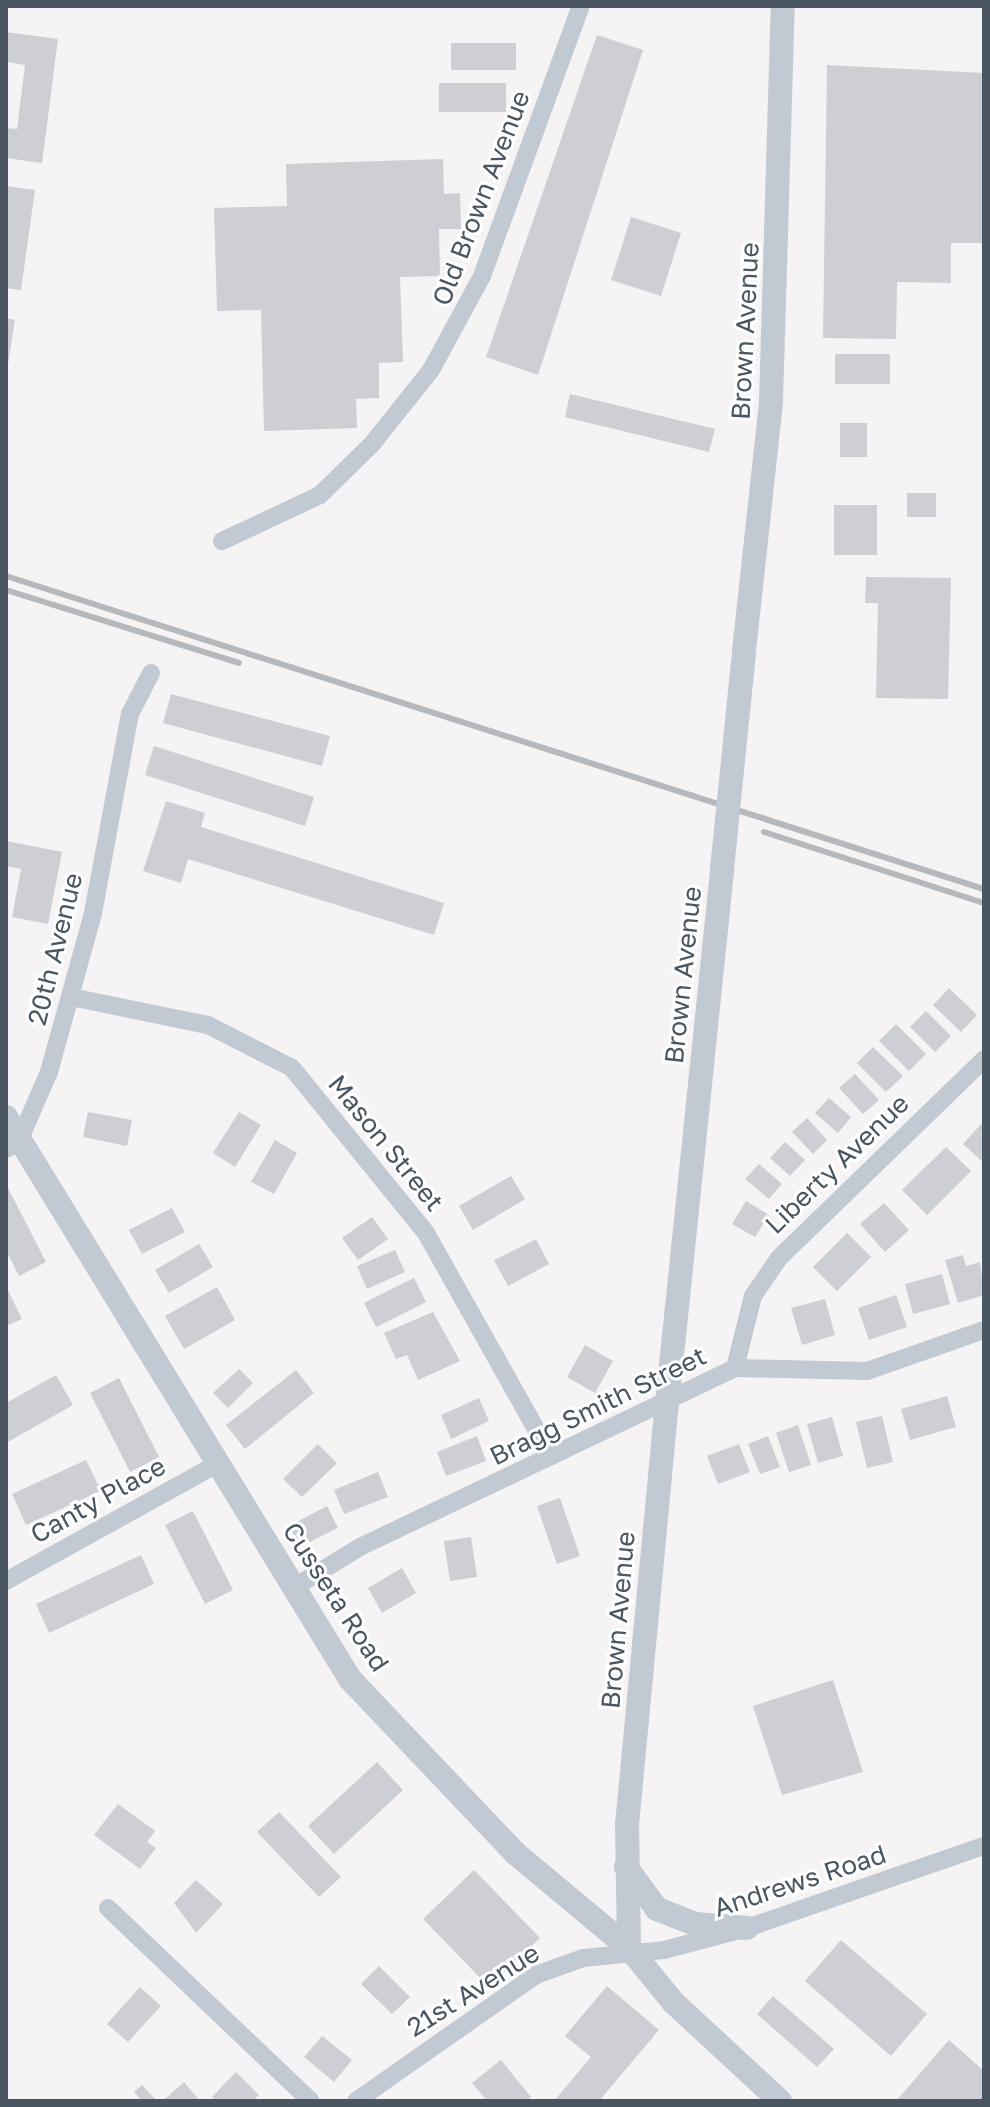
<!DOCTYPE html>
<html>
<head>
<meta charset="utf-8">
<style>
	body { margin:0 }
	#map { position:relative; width:990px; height:2107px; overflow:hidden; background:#f5f3f3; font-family:"Golos Text",sans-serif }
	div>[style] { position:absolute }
	.building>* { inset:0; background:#cdcfd5 }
	.minor>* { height:18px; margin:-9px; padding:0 9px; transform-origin:9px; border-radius:9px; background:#c1cad2 }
	.tertiary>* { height:24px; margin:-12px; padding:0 12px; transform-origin:12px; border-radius:12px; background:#c1cad2 }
	.rail>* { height:6px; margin:-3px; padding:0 3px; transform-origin:3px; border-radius:3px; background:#b5b8bd }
	.tertiary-bridge>* { height:24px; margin:-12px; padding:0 12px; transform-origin:12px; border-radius:12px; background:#c1cad2 }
	span { translate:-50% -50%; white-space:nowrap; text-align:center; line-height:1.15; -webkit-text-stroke:6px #fff; paint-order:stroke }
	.street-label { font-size:26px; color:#4a5661 }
	.frame { position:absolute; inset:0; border:8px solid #4a5661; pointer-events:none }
</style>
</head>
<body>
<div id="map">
	<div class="building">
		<div style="clip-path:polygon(6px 32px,58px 39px,42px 163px,6px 158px,6px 128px,17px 129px,25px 65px,6px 62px)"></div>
		<div style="clip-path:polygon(597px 35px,643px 50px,538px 375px,486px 357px)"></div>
		<div style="clip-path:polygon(451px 43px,516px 43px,516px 70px,451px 70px)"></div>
		<div style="clip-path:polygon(827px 65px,984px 73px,984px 243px,951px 243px,951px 283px,897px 282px,896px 339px,823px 338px)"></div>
		<div style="clip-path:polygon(439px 83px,506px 83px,506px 112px,439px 112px)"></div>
		<div style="clip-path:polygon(443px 159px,444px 194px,460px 193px,461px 229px,439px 229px,440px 276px,400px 277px,403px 362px,379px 363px,379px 398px,356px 399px,357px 428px,264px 431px,261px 310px,217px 311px,214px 208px,287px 206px,286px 164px)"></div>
		<div style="clip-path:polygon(6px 186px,35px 190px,21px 290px,6px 288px)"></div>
		<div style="clip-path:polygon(631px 217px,681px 233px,661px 296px,611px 280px)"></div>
		<div style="clip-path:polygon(6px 318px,15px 320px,8px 364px,6px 364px)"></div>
		<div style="clip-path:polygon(835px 354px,890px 354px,890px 384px,835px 384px)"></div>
		<div style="clip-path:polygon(570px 394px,715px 429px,709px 452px,565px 417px)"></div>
		<div style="clip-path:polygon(840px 423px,867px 423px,867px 457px,840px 457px)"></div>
		<div style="clip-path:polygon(907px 493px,936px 493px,936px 517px,907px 517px)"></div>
		<div style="clip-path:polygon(834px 505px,877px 505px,877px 555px,834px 555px)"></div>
		<div style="clip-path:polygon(866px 577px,951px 578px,948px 699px,876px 698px,878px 603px,865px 603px)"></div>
		<div style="clip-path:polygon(171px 694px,330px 736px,322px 766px,163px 723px)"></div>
		<div style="clip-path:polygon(154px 746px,314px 797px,305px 826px,145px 775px)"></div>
		<div style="clip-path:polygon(166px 801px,205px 813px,201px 827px,444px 903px,434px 935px,188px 859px,181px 883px,143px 871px)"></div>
		<div style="clip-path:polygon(6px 841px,62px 852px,48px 924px,12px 917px,21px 869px,6px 866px)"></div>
		<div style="clip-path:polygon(949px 988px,977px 1015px,961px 1032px,933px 1005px)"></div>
		<div style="clip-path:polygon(926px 1011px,951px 1036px,935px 1052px,910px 1027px)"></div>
		<div style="clip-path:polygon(896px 1024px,926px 1054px,909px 1071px,879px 1041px)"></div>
		<div style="clip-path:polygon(873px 1047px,903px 1076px,886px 1092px,857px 1063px)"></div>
		<div style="clip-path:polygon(855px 1074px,879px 1100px,863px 1114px,839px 1088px)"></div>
		<div style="clip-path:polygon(829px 1098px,851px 1117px,838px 1133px,815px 1113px)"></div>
		<div style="clip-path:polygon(88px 1112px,132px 1120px,127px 1146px,83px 1137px)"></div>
		<div style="clip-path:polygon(239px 1112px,261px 1125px,235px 1167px,213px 1153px)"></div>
		<div style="clip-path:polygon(807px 1118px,827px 1140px,813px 1154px,792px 1132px)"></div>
		<div style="clip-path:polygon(984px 1121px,984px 1163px,963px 1144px)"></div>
		<div style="clip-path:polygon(275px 1140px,297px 1153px,274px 1194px,251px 1182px)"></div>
		<div style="clip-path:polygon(785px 1142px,805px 1160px,790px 1176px,770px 1158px)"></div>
		<div style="clip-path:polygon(946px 1147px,971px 1171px,927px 1215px,902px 1190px)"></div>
		<div style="clip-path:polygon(759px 1164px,782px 1184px,769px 1199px,745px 1179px)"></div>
		<div style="clip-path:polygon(511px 1176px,525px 1199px,473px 1230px,459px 1206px)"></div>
		<div style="clip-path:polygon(6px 1184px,46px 1262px,19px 1276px,6px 1250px)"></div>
		<div style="clip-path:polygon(746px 1201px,769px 1215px,755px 1237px,732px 1224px)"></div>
		<div style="clip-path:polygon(884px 1203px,909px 1230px,885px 1252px,860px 1224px)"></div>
		<div style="clip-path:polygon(172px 1208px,185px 1232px,142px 1254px,129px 1230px)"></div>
		<div style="clip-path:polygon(372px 1217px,388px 1239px,358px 1260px,342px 1238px)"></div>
		<div style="clip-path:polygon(847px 1233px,871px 1257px,837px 1291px,813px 1267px)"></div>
		<div style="clip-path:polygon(536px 1239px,549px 1264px,508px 1286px,494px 1260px)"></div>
		<div style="clip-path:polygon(199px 1244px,213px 1267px,169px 1293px,155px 1270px)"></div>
		<div style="clip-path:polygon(395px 1250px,405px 1272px,367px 1289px,357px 1266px)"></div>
		<div style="clip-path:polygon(963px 1255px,966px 1266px,980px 1262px,984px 1295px,958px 1303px,945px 1260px)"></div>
		<div style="clip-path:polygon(942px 1274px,950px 1304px,913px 1314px,905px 1284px)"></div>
		<div style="clip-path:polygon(414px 1278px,426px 1302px,376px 1327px,364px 1303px)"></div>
		<div style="clip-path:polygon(6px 1286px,22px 1319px,6px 1326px)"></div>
		<div style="clip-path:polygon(217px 1287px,235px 1320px,184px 1349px,165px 1316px)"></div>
		<div style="clip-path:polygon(896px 1295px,907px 1327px,869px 1340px,858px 1308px)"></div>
		<div style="clip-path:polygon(825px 1299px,835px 1335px,802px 1345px,791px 1308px)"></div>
		<div style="clip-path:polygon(433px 1312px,460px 1361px,418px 1380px,407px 1355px,396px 1359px,384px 1333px)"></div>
		<div style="clip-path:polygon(585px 1345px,613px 1361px,595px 1393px,567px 1377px)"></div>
		<div style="clip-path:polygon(239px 1369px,253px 1383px,228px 1408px,213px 1393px)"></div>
		<div style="clip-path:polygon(296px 1370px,314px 1393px,245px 1449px,226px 1425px)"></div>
		<div style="clip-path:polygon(56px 1375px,73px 1405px,6px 1443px,6px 1403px)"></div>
		<div style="clip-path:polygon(119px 1378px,159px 1457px,130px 1472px,90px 1393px)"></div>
		<div style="clip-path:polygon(947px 1396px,956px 1427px,910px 1440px,901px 1409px)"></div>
		<div style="clip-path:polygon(479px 1398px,489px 1421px,451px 1439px,441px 1415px)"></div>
		<div style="clip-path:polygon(882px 1416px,893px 1462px,867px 1468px,856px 1422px)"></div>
		<div style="clip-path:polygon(832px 1417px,843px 1456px,818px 1463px,807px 1424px)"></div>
		<div style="clip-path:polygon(798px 1425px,811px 1465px,789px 1472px,776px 1433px)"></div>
		<div style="clip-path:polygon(477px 1436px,486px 1461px,446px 1476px,437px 1452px)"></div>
		<div style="clip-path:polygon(768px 1436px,780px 1467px,760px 1474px,748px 1444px)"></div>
		<div style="clip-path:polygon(318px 1444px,337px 1463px,302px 1497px,283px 1479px)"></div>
		<div style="clip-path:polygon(739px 1444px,750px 1472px,718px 1484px,707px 1456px)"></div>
		<div style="clip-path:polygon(86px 1460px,101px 1491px,26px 1525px,12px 1494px)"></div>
		<div style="clip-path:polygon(378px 1472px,388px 1497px,344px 1514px,334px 1490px)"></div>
		<div style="clip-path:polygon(560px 1498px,580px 1556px,557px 1564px,537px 1506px)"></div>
		<div style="clip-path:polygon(327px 1506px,338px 1528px,300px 1547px,289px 1526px)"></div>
		<div style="clip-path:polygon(193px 1511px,233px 1590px,205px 1604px,165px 1525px)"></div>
		<div style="clip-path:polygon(471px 1537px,477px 1577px,450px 1581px,444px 1541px)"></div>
		<div style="clip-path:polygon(141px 1555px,154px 1584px,49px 1633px,36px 1604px)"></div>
		<div style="clip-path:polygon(402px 1568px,416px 1593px,382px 1613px,368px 1588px)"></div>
		<div style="clip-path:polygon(833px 1680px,863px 1772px,782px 1795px,753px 1706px)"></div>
		<div style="clip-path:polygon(377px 1762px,403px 1790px,334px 1854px,308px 1826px)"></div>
		<div style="clip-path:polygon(118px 1804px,155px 1831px,147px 1842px,156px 1848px,140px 1869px,94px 1835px)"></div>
		<div style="clip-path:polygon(279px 1812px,341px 1877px,319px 1897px,257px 1832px)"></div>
		<div style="clip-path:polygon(474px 1870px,540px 1938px,489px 1987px,423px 1919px)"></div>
		<div style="clip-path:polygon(196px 1880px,223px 1904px,196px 1933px,174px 1903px)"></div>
		<div style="clip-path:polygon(841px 1940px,927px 2014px,891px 2056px,805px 1981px)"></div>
		<div style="clip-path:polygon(379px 1966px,410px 1997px,392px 2014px,361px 1984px)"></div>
		<div style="clip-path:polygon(607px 1986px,659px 2030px,599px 2101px,554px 2101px,591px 2057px,565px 2036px)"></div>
		<div style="clip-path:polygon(140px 1987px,161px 2006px,128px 2042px,107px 2024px)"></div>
		<div style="clip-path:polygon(773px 1996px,834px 2049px,817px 2067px,757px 2014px)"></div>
		<div style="clip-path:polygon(322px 2036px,352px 2060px,334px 2082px,304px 2057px)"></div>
		<div style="clip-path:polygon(949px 2040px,984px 2071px,984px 2101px,896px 2101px)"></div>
		<div style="clip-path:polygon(501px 2060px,531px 2097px,526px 2101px,487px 2101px,472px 2083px)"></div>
		<div style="clip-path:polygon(236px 2072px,259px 2095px,252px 2101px,216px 2101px,212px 2097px)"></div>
		<div style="clip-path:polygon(184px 2082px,200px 2101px,166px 2101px,165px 2099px)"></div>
		<div style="clip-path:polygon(142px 2085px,157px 2101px,142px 2101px,134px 2092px)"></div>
	</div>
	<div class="minor">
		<div style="left:222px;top:541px;width:108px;rotate:-25.1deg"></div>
		<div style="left:320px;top:495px;width:73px;rotate:-44.4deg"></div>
		<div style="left:372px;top:444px;width:95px;rotate:-51.4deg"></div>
		<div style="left:431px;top:370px;width:107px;rotate:-61.5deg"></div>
		<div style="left:482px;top:276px;width:288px;rotate:-69.9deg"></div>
		<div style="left:71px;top:997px;width:140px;rotate:11.6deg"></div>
		<div style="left:208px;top:1025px;width:94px;rotate:27.1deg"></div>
		<div style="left:292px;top:1068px;width:213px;rotate:50.9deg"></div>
		<div style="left:426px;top:1233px;width:256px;rotate:60.7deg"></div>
		<div style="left:6px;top:1149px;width:15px;rotate:-32deg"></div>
		<div style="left:19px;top:1141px;width:75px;rotate:-66.5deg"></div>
		<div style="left:49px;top:1072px;width:165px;rotate:-74.5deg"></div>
		<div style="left:93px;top:913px;width:202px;rotate:-79.5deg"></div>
		<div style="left:130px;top:714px;width:46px;rotate:-62.9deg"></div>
		<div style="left:735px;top:1368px;width:74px;rotate:-76deg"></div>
		<div style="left:753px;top:1296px;width:46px;rotate:-55.6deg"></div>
		<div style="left:779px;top:1258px;width:286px;rotate:-44.1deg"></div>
		<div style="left:6px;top:1581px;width:239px;rotate:-29deg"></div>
		<div style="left:298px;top:1585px;width:73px;rotate:-31.5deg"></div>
		<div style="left:360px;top:1547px;width:416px;rotate:-25.5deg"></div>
		<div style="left:735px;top:1368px;width:132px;rotate:1.3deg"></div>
		<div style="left:867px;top:1371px;width:124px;rotate:-19.3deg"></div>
		<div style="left:108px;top:1908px;width:280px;rotate:43.6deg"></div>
		<div style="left:356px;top:2101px;width:220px;rotate:-35deg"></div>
		<div style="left:536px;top:1975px;width:50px;rotate:-19.9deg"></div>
		<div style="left:583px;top:1958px;width:81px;rotate:-5.6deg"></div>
		<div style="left:664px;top:1950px;width:86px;rotate:-14.8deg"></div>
		<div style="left:747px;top:1928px;width:251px;rotate:-19.1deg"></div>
	</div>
	<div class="tertiary">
		<div style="left:744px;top:651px;width:251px;rotate:-83.8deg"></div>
		<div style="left:771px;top:401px;width:395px;rotate:-88.3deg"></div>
		<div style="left:6px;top:1117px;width:659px;rotate:58.53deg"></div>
		<div style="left:350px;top:1679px;width:240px;rotate:46.5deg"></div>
		<div style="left:515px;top:1853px;width:148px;rotate:39.8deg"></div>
		<div style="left:629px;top:1948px;width:70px;rotate:50.8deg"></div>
		<div style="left:673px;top:2002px;width:146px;rotate:42.8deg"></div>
		<div style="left:671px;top:1365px;width:499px;rotate:-84.1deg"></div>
		<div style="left:626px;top:1867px;width:52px;rotate:53.6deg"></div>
		<div style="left:657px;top:1909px;width:41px;rotate:21.5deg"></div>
		<div style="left:695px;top:1924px;width:52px;rotate:4.4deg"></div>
		<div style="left:629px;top:1948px;width:123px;rotate:-90.9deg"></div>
		<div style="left:627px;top:1825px;width:395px;rotate:-84.6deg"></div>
	</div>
	<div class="rail">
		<div style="left:6px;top:576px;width:1027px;rotate:17.75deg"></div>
		<div style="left:6px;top:590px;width:244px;rotate:17.4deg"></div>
		<div style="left:764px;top:832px;width:231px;rotate:17.9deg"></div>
	</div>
	<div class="tertiary-bridge">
		<div style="left:722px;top:869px;width:219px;rotate:-84.2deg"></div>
		<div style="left:664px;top:1432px;width:67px;rotate:-84deg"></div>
	</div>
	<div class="street-label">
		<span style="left:481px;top:198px;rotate:-69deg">Old Brown Avenue</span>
		<span style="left:745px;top:331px;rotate:-87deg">Brown Avenue</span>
		<span style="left:55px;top:949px;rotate:-76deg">20th Avenue</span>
		<span style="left:683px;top:975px;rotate:-84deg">Brown Avenue</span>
		<span style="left:386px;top:1143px;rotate:51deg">Mason Street</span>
		<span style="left:837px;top:1164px;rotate:-44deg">Liberty Avenue</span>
		<span style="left:598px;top:1406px;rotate:-26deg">Bragg Smith Street</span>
		<span style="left:98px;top:1500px;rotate:-29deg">Canty Place</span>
		<span style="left:336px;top:1597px;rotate:57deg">Cusseta Road</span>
		<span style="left:618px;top:1620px;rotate:-85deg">Brown Avenue</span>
		<span style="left:800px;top:1881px;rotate:-18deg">Andrews Road</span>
		<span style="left:473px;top:1990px;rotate:-32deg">21st Avenue</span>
	</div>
	<div class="frame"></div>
</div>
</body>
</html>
